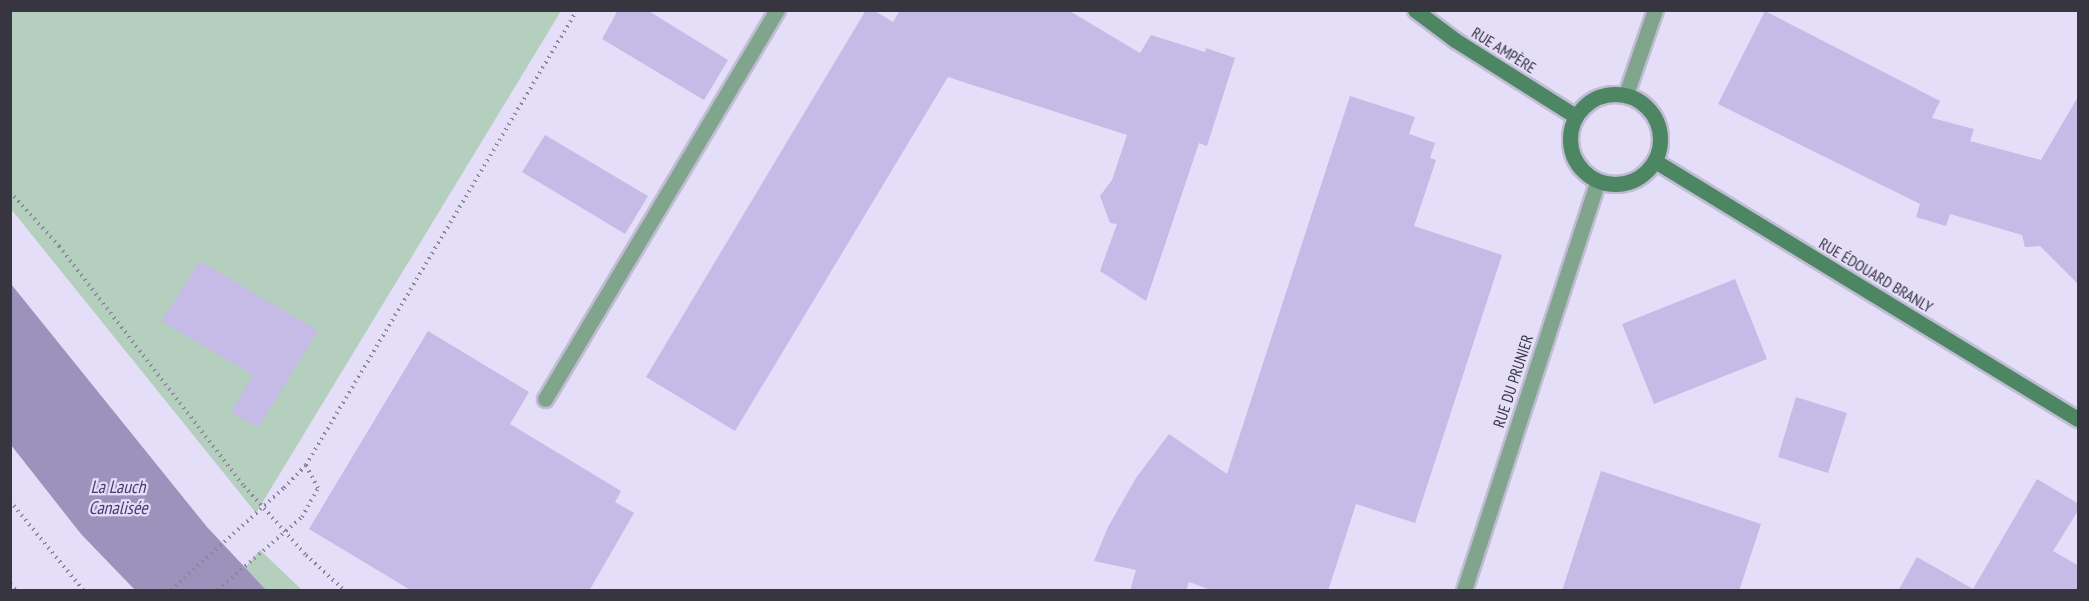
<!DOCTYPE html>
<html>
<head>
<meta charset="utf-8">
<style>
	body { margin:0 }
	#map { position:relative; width:2089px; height:601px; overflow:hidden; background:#e4def9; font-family:"PT Sans Narrow",sans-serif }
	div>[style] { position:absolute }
	.green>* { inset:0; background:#b4cfbd }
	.water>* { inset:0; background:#9d92bc }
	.building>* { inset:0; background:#c5bbe6 }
	.path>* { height:4px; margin-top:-2px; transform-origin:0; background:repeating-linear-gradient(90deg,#8a8699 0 1.5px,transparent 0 6px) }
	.roads { filter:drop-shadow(2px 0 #c1bcd4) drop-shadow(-2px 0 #c1bcd4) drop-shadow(0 2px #c1bcd4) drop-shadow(0 -2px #c1bcd4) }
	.lane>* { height:15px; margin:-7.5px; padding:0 7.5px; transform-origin:7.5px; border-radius:7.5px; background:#80a58c }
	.street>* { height:15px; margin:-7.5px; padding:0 7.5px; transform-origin:7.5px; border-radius:7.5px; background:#80a58c }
	.secondary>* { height:15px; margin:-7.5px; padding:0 7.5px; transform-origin:7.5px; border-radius:7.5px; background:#4c8663 }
	.secondary>.ring { margin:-7.5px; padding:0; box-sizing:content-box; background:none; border:15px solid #4c8663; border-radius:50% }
	.path-bridge>* { height:4px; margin-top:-2px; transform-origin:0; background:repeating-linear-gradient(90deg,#8a8699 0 1.5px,transparent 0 6px) }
	span { translate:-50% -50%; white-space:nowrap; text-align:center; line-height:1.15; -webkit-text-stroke:4.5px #e4def9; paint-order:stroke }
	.street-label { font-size:16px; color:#37353f }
	.water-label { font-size:18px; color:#4b3a71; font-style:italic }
	.frame { position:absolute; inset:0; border:12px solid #37353f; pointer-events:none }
</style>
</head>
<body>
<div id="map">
	<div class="green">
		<div style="clip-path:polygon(10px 11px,561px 11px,256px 513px,11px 209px)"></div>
		<div style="clip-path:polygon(260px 550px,302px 590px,226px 590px)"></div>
	</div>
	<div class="water">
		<div style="clip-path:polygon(11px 284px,207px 527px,266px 590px,135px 590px,81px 534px,11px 445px)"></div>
	</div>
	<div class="building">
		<div style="clip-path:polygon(618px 10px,647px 10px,728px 60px,704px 100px,602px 39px)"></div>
		<div style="clip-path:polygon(866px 10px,873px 10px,893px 22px,900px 10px,1068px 10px,1140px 53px,1151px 35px,1205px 52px,1206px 48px,1235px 58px,1207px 146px,1199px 143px,1146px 301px,1100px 271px,1117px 224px,1110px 223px,1100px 196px,1112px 180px,1127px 135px,948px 77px,735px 431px,646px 377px)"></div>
		<div style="clip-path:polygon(1765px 11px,1940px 101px,1932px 118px,1974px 129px,1970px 141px,2041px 160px,2079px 95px,2079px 285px,2040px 246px,2025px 247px,2022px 235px,1950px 214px,1946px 226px,1916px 217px,1920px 204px,1718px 104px)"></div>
		<div style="clip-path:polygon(1350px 96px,1415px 117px,1409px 134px,1435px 143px,1430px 158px,1436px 160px,1414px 226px,1502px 255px,1415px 523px,1356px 504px,1328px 591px,1214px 591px,1189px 582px,1186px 591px,1130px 591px,1136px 570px,1094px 561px,1108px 527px,1136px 478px,1169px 434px,1227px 474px)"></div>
		<div style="clip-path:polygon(545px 135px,648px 196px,625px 234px,522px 172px)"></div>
		<div style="clip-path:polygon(200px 261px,318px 331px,258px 428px,231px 412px,253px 375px,161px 321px)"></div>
		<div style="clip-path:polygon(1735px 279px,1767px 359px,1654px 404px,1622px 324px)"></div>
		<div style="clip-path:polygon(428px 331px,529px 392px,510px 424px,621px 491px,615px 502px,634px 513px,589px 591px,412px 591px,309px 529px)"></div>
		<div style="clip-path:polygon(1796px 397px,1847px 413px,1828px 473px,1778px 457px)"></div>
		<div style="clip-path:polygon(1601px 471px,1761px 524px,1739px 591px,1562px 591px)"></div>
		<div style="clip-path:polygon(2037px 479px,2079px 504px,2079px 509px,2053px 551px,2079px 566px,2079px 591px,1898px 591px,1917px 557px,1973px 589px)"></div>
	</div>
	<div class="path">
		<div style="left:10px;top:192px;width:73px;rotate:47.8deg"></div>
		<div style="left:59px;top:246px;width:303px;rotate:52.4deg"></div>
		<div style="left:244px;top:486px;width:93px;rotate:48.1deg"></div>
		<div style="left:306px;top:555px;width:52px;rotate:42.6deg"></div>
		<div style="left:284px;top:488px;width:32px;rotate:-46deg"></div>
		<div style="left:306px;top:465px;width:530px;rotate:-59.22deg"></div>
		<div style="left:10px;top:501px;width:115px;rotate:50.6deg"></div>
		<div style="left:302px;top:517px;width:33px;rotate:-61deg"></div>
		<div style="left:318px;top:488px;width:26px;rotate:-118deg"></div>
		<div style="left:10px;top:584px;width:8px;rotate:45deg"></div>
	</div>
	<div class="roads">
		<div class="lane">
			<div style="left:545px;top:399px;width:453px;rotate:-59.2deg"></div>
		</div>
		<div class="street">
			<div style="left:1626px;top:94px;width:89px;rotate:-71deg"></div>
			<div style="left:1464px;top:590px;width:429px;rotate:-71.9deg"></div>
		</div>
		<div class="secondary">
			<div style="left:1415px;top:10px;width:50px;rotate:36.9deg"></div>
			<div style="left:1455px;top:40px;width:142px;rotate:32.3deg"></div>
			<div class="ring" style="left:1570px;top:94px;width:75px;height:75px"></div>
			<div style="left:1655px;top:161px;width:495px;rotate:31.4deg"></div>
		</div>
	</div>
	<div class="path-bridge">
		<div style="left:171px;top:590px;width:152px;rotate:-42.1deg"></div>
		<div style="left:218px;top:590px;width:111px;rotate:-41deg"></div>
	</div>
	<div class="street-label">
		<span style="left:1504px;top:50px;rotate:32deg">RUE AMPÈRE</span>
		<span style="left:1876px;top:275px;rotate:31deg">RUE ÉDOUARD BRANLY</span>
		<span style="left:1513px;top:381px;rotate:-72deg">RUE DU PRUNIER</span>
	</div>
	<div class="water-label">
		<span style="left:118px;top:498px">La Lauch<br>Canalisée</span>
	</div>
	<div class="frame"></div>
</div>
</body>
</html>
